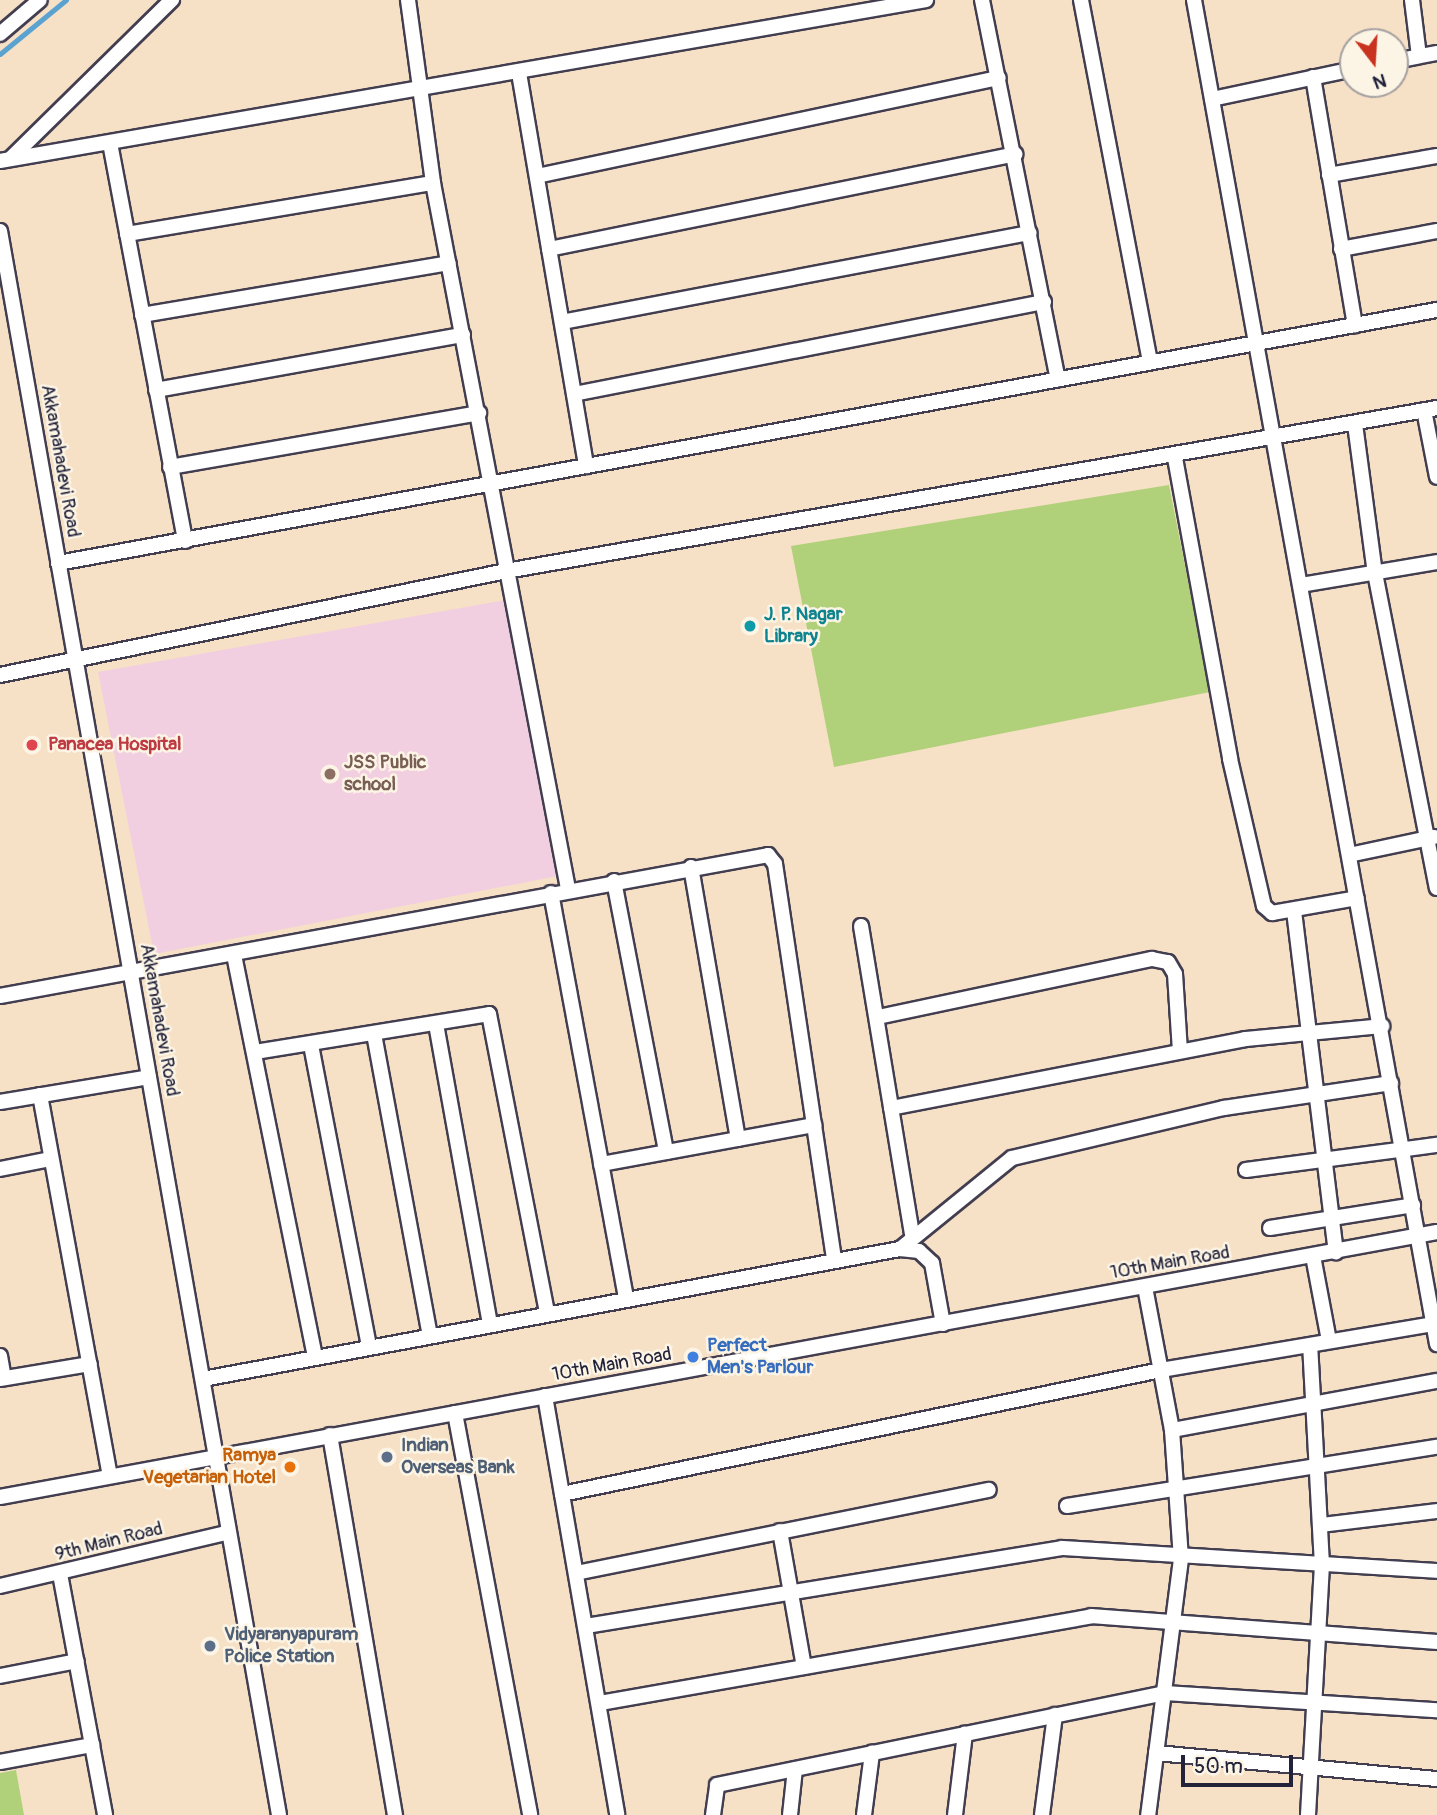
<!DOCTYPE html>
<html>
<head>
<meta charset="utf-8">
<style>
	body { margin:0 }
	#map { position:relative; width:1437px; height:1815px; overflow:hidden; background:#f6e0c6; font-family:Pangolin,sans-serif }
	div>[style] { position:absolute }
	.built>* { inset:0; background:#f2cfe0 }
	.green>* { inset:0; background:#b0d179 }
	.stream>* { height:4.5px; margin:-2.25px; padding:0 2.25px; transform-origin:2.25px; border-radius:2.25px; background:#5aa3d1 }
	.roads { filter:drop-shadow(2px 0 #423e50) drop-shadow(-2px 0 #423e50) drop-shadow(0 2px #423e50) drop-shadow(0 -2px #423e50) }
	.minor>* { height:14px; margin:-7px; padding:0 7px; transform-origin:7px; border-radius:7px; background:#fff }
	.dots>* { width:19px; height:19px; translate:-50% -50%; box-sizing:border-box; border:4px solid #fcf5e5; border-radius:50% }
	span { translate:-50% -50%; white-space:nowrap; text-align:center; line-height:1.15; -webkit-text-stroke:5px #fcf5e5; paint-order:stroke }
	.street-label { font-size:19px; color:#22223b }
	.culture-label { font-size:19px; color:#0d838f; font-weight:700 }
	.left { translate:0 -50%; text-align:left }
	.health-label { font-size:19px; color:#be3a42; font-weight:700 }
	.education-label { font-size:19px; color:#785e54; font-weight:700 }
	.shop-label { font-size:19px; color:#366cbe; font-weight:700 }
	.service-label { font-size:19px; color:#4e5e75; font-weight:700 }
	.food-label { font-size:19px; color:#c56008; font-weight:700 }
	.right { translate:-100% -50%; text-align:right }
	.north { position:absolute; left:1339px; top:28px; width:70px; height:70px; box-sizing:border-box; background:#fcf5e5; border:2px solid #a5a1a1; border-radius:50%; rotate:163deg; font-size:19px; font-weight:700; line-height:28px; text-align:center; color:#22223b }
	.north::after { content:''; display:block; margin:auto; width:24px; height:32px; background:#c8321e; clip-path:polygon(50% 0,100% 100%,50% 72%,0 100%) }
	.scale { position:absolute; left:1181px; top:1755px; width:112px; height:32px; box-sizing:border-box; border:4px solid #22223b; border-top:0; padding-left:9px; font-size:21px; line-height:24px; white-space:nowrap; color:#22223b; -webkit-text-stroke:5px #fcf5e5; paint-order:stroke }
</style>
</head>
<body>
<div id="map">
	<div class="built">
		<div style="clip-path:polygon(511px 599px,558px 876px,154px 954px,98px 672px)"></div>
	</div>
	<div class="green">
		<div style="clip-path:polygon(1169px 485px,1210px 692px,834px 767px,791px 546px)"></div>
		<div style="clip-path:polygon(16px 1770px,24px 1815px,0 1815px,0 1773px)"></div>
	</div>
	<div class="stream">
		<div style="left:0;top:54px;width:85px;rotate:-39.3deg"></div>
	</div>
	<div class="roads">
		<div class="minor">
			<div style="left:408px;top:0;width:185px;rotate:82.2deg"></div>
			<div style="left:433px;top:183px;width:719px;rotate:79.17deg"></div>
			<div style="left:982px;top:0;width:387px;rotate:78.7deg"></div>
			<div style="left:1081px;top:0;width:369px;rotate:79.2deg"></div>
			<div style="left:1194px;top:0;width:1366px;rotate:79.75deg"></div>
			<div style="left:1412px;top:0;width:56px;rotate:82.9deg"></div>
			<div style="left:0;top:34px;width:52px;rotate:-40.4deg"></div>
			<div style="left:1395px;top:61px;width:43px;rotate:-10.8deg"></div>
			<div style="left:519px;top:73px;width:399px;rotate:80.3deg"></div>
			<div style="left:1313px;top:77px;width:252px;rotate:80.4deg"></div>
			<div style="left:1212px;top:99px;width:144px;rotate:-12deg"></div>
			<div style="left:110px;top:143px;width:405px;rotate:79.3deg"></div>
			<div style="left:11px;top:158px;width:226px;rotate:-44.5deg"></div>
			<div style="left:0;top:161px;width:940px;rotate:-9.86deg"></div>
			<div style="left:1329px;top:175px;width:110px;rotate:-10deg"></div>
			<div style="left:537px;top:176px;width:472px;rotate:-12deg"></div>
			<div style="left:0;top:231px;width:1608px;rotate:80.01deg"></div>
			<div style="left:127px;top:234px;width:310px;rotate:-9.5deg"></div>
			<div style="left:549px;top:249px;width:476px;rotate:-11.5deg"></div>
			<div style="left:1341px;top:249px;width:98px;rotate:-10.6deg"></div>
			<div style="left:142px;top:315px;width:311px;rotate:-9.6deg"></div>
			<div style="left:562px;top:322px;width:476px;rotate:-10.8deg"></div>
			<div style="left:156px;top:390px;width:312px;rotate:-10.2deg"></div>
			<div style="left:574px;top:394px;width:479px;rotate:-11.1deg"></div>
			<div style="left:1424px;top:410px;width:68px;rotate:79deg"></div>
			<div style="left:1355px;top:424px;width:150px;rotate:82.4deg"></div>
			<div style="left:1375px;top:573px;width:321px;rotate:78.9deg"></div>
			<div style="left:1175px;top:458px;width:306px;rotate:79.6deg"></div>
			<div style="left:1230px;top:759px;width:151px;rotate:77deg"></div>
			<div style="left:1264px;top:906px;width:11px;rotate:41deg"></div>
			<div style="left:1272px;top:913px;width:86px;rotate:-10deg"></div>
			<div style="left:170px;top:467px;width:314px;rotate:-9.9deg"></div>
			<div style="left:58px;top:563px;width:1402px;rotate:-10.4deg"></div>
			<div style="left:1301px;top:585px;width:138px;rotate:-9.6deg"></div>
			<div style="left:0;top:675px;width:517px;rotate:-11.61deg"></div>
			<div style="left:506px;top:571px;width:945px;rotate:-9.93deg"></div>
			<div style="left:1349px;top:855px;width:87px;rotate:-12deg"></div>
			<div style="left:691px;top:867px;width:276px;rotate:80.2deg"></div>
			<div style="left:614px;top:881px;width:276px;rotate:79.1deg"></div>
			<div style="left:551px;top:893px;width:412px;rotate:79.5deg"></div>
			<div style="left:1294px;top:911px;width:344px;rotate:83deg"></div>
			<div style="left:861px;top:926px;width:312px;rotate:80.6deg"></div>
			<div style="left:234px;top:955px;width:410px;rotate:78.6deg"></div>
			<div style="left:0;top:996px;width:781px;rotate:-10.4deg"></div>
			<div style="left:768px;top:855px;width:11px;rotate:52deg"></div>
			<div style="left:775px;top:864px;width:401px;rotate:81.5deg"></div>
			<div style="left:878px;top:1017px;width:280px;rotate:-12deg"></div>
			<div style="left:1152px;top:959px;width:16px;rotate:11deg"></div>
			<div style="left:1168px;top:962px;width:14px;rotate:60deg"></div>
			<div style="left:1175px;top:974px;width:77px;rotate:86.3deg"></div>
			<div style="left:436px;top:1024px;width:306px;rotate:79.8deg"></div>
			<div style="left:374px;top:1034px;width:306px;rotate:79.5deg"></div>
			<div style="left:311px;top:1045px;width:308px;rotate:79.1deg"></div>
			<div style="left:255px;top:1052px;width:237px;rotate:-9.2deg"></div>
			<div style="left:489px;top:1014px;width:305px;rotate:79deg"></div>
			<div style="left:40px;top:1095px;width:387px;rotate:79.6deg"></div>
			<div style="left:0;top:1102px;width:151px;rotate:-9.5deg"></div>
			<div style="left:891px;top:1108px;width:361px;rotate:-11deg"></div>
			<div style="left:1245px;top:1039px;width:138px;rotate:-5.4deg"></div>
			<div style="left:601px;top:1164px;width:217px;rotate:-10.4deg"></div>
			<div style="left:0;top:1169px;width:52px;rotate:-11.1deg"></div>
			<div style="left:1246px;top:1170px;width:193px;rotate:-7.5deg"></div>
			<div style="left:1270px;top:1228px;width:145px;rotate:-9.1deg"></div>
			<div style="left:900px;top:1249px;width:19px;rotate:6deg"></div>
			<div style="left:919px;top:1251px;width:18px;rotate:43deg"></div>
			<div style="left:932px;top:1263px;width:62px;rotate:79.8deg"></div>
			<div style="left:1313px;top:1256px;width:86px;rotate:79.3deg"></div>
			<div style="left:1145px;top:1287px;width:146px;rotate:79.3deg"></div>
			<div style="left:1172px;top:1430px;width:129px;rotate:86deg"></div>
			<div style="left:1181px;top:1559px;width:258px;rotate:97.3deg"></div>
			<div style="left:0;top:1356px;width:22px;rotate:80deg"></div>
			<div style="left:0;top:1379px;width:91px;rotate:-9.5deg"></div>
			<div style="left:203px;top:1379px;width:709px;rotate:-10.57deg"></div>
			<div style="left:900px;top:1249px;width:144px;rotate:-39.1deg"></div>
			<div style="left:1012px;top:1158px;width:218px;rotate:-13.3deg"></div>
			<div style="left:1224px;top:1108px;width:169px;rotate:-8.5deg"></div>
			<div style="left:545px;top:1396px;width:425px;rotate:80.2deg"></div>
			<div style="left:455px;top:1413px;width:409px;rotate:79.4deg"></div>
			<div style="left:1172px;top:1430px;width:269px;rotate:-10.5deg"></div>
			<div style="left:330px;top:1435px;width:386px;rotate:80.3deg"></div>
			<div style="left:562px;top:1494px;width:612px;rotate:-11.7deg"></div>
			<div style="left:1161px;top:1370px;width:277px;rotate:-9.6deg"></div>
			<div style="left:0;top:1497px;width:1461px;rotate:-10.45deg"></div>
			<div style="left:1067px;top:1506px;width:375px;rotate:-9.1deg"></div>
			<div style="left:1321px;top:1525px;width:117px;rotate:-6.9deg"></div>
			<div style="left:780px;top:1531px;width:138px;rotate:80deg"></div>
			<div style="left:576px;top:1573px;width:421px;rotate:-11.4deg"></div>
			<div style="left:60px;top:1574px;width:245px;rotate:79.4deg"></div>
			<div style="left:0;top:1586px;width:232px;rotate:-13.2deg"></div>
			<div style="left:586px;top:1626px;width:482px;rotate:-9.3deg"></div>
			<div style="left:1062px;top:1548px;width:376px;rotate:3.5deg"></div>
			<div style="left:0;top:1676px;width:78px;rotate:-11deg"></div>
			<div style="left:600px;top:1703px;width:499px;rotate:-10deg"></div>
			<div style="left:1091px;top:1616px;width:347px;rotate:4.3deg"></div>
			<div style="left:1156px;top:1753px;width:282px;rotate:5.3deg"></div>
			<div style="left:0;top:1762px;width:94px;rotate:-10.5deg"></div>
			<div style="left:713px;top:1815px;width:30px;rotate:-82deg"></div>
			<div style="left:717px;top:1785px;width:456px;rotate:-11.6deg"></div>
			<div style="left:1164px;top:1693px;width:274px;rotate:3.6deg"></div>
			<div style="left:790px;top:1815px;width:46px;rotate:-83.8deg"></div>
			<div style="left:864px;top:1815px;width:63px;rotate:-82.6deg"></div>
			<div style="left:955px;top:1815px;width:82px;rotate:-83deg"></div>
			<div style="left:1042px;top:1815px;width:101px;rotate:-82.6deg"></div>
			<div style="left:1308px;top:1815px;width:250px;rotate:-86.8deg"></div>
			<div style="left:1322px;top:1565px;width:220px;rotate:-93.1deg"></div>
		</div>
	</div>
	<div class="dots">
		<div style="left:750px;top:626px;background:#0f9aa8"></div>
		<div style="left:32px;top:745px;background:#e0444e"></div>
		<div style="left:330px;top:774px;background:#8d6e63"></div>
		<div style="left:693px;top:1357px;background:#3f7fe0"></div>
		<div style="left:387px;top:1457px;background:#5c6f8a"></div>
		<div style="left:290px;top:1467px;background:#e8710a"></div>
		<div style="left:210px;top:1646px;background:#5c6f8a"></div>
	</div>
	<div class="street-label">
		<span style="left:60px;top:461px;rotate:80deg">Akkamahadevi Road</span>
		<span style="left:159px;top:1020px;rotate:80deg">Akkamahadevi Road</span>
		<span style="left:1170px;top:1263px;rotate:-10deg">10th Main Road</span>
		<span style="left:612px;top:1365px;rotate:-10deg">10th Main Road</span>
		<span style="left:109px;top:1542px;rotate:-14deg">9th Main Road</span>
	</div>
	<div class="culture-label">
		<span class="left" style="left:764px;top:626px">J. P. Nagar<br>Library</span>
	</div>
	<div class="health-label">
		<span class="left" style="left:48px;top:745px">Panacea Hospital</span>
	</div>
	<div class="education-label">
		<span class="left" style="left:344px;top:774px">JSS Public<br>school</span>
	</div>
	<div class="shop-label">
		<span class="left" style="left:707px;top:1357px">Perfect<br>Men's Parlour</span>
	</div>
	<div class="service-label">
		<span class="left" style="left:401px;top:1457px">Indian<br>Overseas Bank</span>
		<span class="left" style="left:224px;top:1646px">Vidyaranyapuram<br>Police Station</span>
	</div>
	<div class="food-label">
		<span class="right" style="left:276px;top:1467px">Ramya<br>Vegetarian Hotel</span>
	</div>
	<div class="north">N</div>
	<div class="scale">50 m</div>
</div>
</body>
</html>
